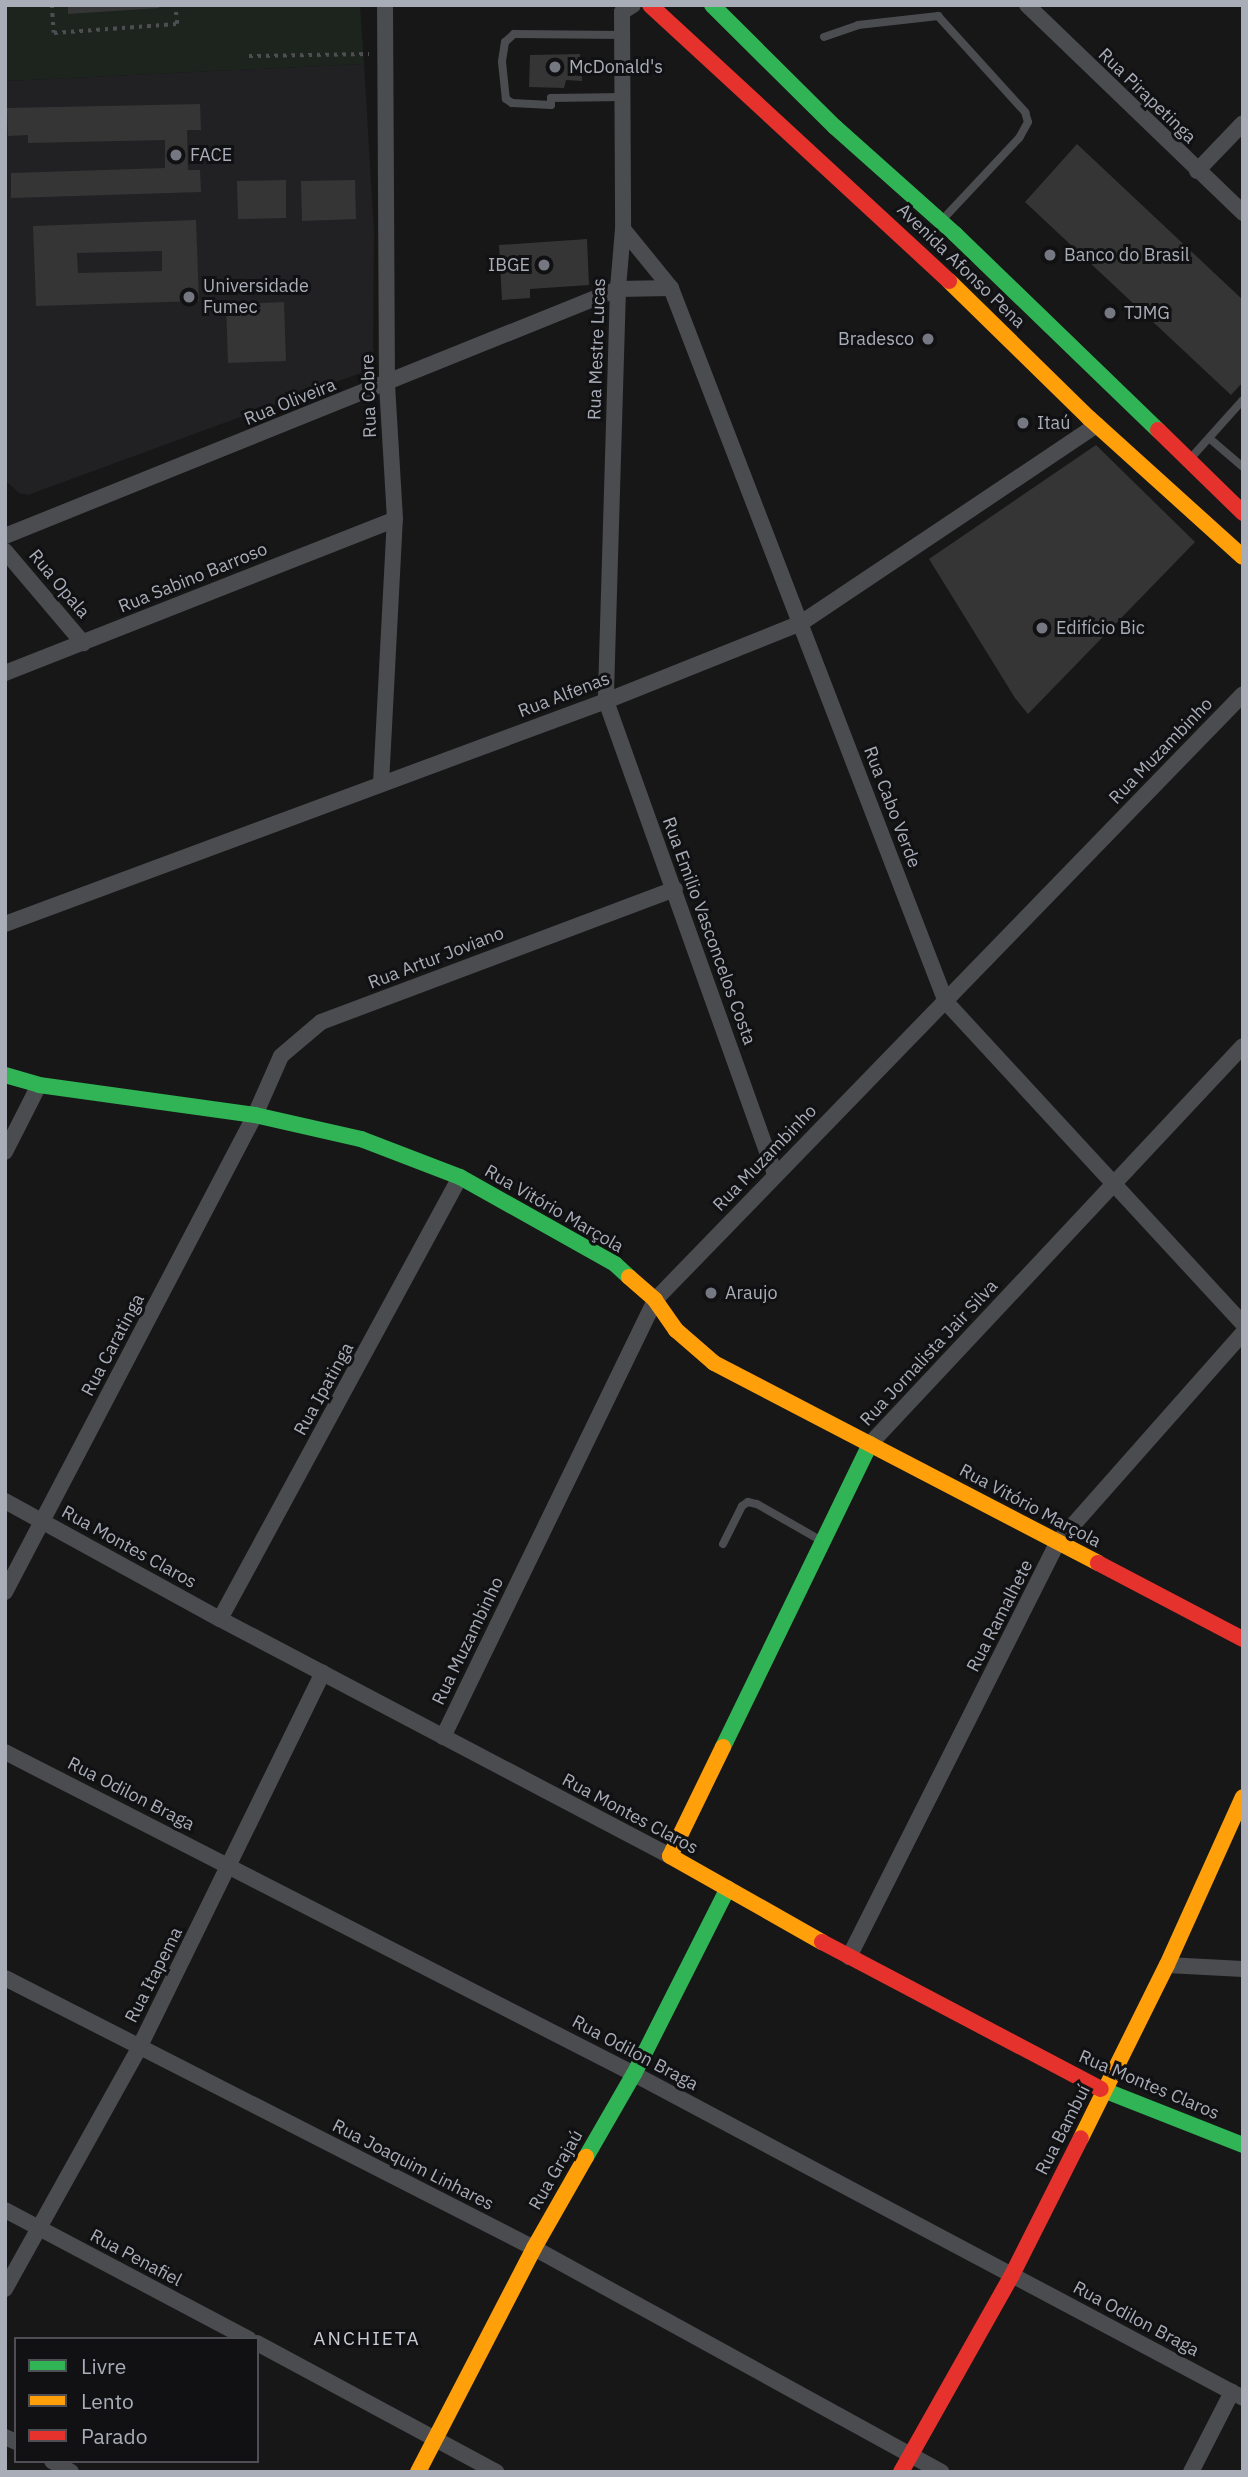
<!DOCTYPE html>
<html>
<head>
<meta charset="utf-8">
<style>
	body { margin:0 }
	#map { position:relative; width:1248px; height:2477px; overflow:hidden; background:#171717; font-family:"IBM Plex Sans",sans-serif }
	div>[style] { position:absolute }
	.built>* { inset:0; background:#212123 }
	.green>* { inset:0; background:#1d241e }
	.building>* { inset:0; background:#353536 }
	.path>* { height:3.5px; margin-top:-1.75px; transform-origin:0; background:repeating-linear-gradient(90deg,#4d4e52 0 3.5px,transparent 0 8.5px) }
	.lane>* { height:8px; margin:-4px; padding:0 4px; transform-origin:4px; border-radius:4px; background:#4b4c50 }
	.street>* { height:16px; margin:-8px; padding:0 8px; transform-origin:8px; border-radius:8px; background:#4b4c50 }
	.fast>* { height:16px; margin:-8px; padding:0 8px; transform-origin:8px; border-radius:8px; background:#30b455 }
	.slow>* { height:16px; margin:-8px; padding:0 8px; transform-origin:8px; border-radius:8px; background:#ff9f0a }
	.jam>* { height:16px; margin:-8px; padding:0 8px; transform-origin:8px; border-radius:8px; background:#e5322d }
	.dots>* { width:19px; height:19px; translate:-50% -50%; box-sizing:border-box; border:4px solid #111113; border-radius:50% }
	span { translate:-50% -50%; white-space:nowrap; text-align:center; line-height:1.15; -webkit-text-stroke:6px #111113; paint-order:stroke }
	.poi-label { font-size:18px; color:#a8adb8 }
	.left { translate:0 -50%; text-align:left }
	.right { translate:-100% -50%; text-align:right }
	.street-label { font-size:18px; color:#a8adb8 }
	.neighbourhood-label { font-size:19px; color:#c9ccd4; letter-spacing:2px }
	.frame { position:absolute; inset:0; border:7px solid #a8adb8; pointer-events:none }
	.legend { position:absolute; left:14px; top:2337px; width:245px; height:126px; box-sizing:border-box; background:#111113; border:2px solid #4d4f55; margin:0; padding:9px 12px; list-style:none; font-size:21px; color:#a8adb8 }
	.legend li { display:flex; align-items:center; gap:14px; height:35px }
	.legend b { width:35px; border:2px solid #4d4f55 }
</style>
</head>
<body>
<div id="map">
	<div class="built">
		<div style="clip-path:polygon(364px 64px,374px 232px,373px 362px,366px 371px,28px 495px,19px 493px,5px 480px,5px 81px)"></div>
	</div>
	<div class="green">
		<div style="clip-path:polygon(5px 5px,360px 5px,364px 64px,5px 81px)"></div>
	</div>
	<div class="building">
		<div style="clip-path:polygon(68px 5px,159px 5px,159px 8px,68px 14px)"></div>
		<div style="clip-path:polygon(580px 54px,582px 81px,566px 80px,564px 88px,529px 87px,530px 55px)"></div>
		<div style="clip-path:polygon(200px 104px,201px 130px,187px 130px,188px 170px,200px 170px,201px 192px,11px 198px,11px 173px,165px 168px,165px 140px,28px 143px,28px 135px,8px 136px,7px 108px)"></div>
		<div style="clip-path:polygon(1077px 144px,1243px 300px,1243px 382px,1231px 395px,1025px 202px)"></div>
		<div style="clip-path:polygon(286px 180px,286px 218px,238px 219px,237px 181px)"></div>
		<div style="clip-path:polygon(355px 180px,356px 219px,302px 221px,301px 181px)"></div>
		<div style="clip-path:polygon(evenodd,196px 220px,199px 301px,36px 306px,33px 226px,196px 220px,162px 251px,162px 271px,78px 273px,77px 253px,162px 251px)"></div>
		<div style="clip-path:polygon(587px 239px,589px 285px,530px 289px,530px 298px,502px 300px,499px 245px)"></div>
		<div style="clip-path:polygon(284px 302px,286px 361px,228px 363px,226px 305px)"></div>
		<div style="clip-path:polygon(1096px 445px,1195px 542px,1028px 714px,1015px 698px,929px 559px)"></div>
	</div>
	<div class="path">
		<div style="left:52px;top:5px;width:28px;rotate:86deg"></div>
		<div style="left:54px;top:33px;width:123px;rotate:-4.2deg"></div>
		<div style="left:177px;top:24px;width:19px;rotate:-96deg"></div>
		<div style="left:249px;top:56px;width:120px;rotate:-1deg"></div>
	</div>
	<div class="lane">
		<div style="left:624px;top:35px;width:110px;rotate:-179.5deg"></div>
		<div style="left:514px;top:34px;width:12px;rotate:138deg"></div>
		<div style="left:505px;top:42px;width:20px;rotate:99deg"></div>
		<div style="left:502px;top:62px;width:37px;rotate:84deg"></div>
		<div style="left:506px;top:99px;width:7px;rotate:34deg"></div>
		<div style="left:512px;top:103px;width:39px;rotate:3deg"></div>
		<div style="left:551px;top:105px;width:7px;rotate:-90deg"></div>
		<div style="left:551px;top:98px;width:73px;rotate:-0.8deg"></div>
		<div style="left:824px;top:37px;width:36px;rotate:-19deg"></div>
		<div style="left:858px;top:25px;width:81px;rotate:-6.4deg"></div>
		<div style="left:938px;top:16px;width:130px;rotate:47.8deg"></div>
		<div style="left:1025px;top:112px;width:10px;rotate:73deg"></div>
		<div style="left:1028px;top:122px;width:18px;rotate:119deg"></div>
		<div style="left:1019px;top:138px;width:111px;rotate:133.2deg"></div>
		<div style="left:1209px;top:438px;width:45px;rotate:40.5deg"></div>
		<div style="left:1190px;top:459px;width:79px;rotate:-48.1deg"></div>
		<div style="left:723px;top:1544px;width:42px;rotate:-63.4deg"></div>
		<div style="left:742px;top:1506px;width:7px;rotate:-34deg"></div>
		<div style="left:748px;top:1502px;width:9px;rotate:13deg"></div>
		<div style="left:757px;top:1504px;width:73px;rotate:29.7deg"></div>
	</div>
	<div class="street">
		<div style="left:633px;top:5px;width:13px;rotate:148deg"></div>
		<div style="left:622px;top:12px;width:217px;rotate:89.7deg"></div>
		<div style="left:623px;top:229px;width:60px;rotate:94.8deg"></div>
		<div style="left:618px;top:289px;width:412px;rotate:91.7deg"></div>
		<div style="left:606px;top:701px;width:502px;rotate:70.34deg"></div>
		<div style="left:1027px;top:5px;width:300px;rotate:43.9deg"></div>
		<div style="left:1197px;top:171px;width:66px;rotate:-46.2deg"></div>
		<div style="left:623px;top:229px;width:76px;rotate:50.9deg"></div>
		<div style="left:671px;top:288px;width:765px;rotate:68.94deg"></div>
		<div style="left:946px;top:1002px;width:438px;rotate:47.3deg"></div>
		<div style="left:5px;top:536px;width:661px;rotate:-21.95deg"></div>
		<div style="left:618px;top:289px;width:53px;rotate:-1.1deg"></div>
		<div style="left:5px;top:551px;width:121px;rotate:49.7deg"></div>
		<div style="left:5px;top:673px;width:419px;rotate:-21.5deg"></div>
		<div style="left:381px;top:784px;width:265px;rotate:-87deg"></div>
		<div style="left:395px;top:519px;width:135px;rotate:-93.4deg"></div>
		<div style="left:387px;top:384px;width:379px;rotate:-90.3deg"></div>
		<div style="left:5px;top:924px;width:641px;rotate:-20.36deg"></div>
		<div style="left:606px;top:701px;width:210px;rotate:-21.8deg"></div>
		<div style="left:801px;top:623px;width:356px;rotate:-33.8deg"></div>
		<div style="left:5px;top:1152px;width:75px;rotate:-63.1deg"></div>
		<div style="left:870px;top:1444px;width:545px;rotate:-46.86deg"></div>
		<div style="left:5px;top:1501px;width:245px;rotate:28.8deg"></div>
		<div style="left:220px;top:1619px;width:509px;rotate:27.77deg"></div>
		<div style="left:5px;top:1592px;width:539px;rotate:-62.34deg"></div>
		<div style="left:255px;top:1115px;width:64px;rotate:-66.2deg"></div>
		<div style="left:281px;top:1056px;width:52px;rotate:-40.4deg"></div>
		<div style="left:321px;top:1022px;width:378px;rotate:-20.6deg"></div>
		<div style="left:220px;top:1619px;width:503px;rotate:-61.5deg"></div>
		<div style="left:443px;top:1737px;width:486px;rotate:-64.1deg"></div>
		<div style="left:655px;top:1300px;width:844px;rotate:-45.86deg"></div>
		<div style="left:5px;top:1752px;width:707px;rotate:27.11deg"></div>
		<div style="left:634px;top:2074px;width:690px;rotate:28.01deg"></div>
		<div style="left:849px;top:1957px;width:465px;rotate:-63.3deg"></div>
		<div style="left:1058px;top:1542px;width:279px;rotate:-48.5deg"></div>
		<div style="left:1167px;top:1965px;width:76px;rotate:3deg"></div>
		<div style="left:5px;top:1978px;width:594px;rotate:27.04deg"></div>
		<div style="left:534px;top:2248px;width:465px;rotate:28.8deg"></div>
		<div style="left:5px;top:2210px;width:276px;rotate:27.9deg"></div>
		<div style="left:5px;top:2289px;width:276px;rotate:-60.9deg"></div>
		<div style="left:139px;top:2048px;width:418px;rotate:-63.9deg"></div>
		<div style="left:257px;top:2343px;width:272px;rotate:28.3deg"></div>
		<div style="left:5px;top:2437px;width:12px;rotate:24deg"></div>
		<div style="left:52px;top:2461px;width:22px;rotate:30deg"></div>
		<div style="left:1191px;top:2472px;width:90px;rotate:-62.9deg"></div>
	</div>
	<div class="fast">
		<div style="left:712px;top:5px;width:173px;rotate:44.8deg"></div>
		<div style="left:835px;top:127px;width:161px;rotate:41.7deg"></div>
		<div style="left:955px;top:234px;width:282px;rotate:44deg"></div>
		<div style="left:5px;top:1075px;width:35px;rotate:16deg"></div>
		<div style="left:39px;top:1085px;width:218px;rotate:7.9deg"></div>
		<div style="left:255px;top:1115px;width:109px;rotate:12.8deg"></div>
		<div style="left:361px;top:1139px;width:106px;rotate:21deg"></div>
		<div style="left:460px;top:1177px;width:178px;rotate:29.3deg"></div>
		<div style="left:615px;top:1264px;width:19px;rotate:43deg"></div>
		<div style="left:723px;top:1747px;width:337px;rotate:-64.1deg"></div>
		<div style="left:1101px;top:2089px;width:153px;rotate:21.5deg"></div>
		<div style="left:586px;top:2157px;width:96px;rotate:-60deg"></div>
		<div style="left:634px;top:2074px;width:208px;rotate:-63.2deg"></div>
	</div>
	<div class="slow">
		<div style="left:949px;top:281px;width:196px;rotate:44.4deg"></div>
		<div style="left:1089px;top:418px;width:207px;rotate:42.1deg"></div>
		<div style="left:629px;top:1277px;width:35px;rotate:41deg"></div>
		<div style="left:655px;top:1300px;width:37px;rotate:55deg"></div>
		<div style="left:676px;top:1330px;width:50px;rotate:41deg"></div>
		<div style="left:714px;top:1363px;width:433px;rotate:27.5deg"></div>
		<div style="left:723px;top:1747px;width:121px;rotate:115.9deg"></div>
		<div style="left:670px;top:1856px;width:175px;rotate:29.5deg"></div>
		<div style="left:1081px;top:2138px;width:193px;rotate:-63.6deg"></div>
		<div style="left:1167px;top:1965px;width:184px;rotate:-65.7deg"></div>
		<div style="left:418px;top:2472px;width:252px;rotate:-62.6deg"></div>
		<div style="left:534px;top:2248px;width:105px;rotate:-60.3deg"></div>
	</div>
	<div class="jam">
		<div style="left:650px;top:5px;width:407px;rotate:42.7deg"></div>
		<div style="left:1158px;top:430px;width:119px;rotate:44.3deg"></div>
		<div style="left:1098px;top:1563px;width:164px;rotate:27.7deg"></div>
		<div style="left:822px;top:1942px;width:315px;rotate:27.8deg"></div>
		<div style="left:901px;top:2472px;width:226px;rotate:-60.6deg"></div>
		<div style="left:1012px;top:2275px;width:153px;rotate:-63.3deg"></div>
	</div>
	<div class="dots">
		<div style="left:555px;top:67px;background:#757880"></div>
		<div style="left:176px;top:155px;background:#757880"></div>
		<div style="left:1050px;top:255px;background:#757880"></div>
		<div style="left:544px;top:265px;background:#757880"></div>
		<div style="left:189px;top:297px;background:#757880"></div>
		<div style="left:1110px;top:313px;background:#757880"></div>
		<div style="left:928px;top:339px;background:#757880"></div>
		<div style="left:1023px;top:423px;background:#757880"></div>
		<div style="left:1042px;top:628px;background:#757880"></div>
		<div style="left:711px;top:1293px;background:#757880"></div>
	</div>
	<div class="poi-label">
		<span class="left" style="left:569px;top:67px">McDonald's</span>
		<span class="left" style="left:190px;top:155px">FACE</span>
		<span class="left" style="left:1064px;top:255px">Banco do Brasil</span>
		<span class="right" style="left:530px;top:265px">IBGE</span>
		<span class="left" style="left:203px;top:297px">Universidade<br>Fumec</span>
		<span class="left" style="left:1124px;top:313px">TJMG</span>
		<span class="right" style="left:914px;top:339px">Bradesco</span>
		<span class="left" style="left:1037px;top:423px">Itaú</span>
		<span class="left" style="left:1056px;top:628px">Edifício Bic</span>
		<span class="left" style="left:725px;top:1293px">Araujo</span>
	</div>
	<div class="street-label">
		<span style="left:1147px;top:96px;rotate:44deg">Rua Pirapetinga</span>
		<span style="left:961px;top:266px;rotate:44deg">Avenida Afonso Pena</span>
		<span style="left:597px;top:349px;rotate:-88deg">Rua Mestre Lucas</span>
		<span style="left:369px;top:396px;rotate:-92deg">Rua Cobre</span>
		<span style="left:290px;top:402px;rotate:-22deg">Rua Oliveira</span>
		<span style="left:193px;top:578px;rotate:-22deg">Rua Sabino Barroso</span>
		<span style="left:59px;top:584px;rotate:50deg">Rua Opala</span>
		<span style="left:564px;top:695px;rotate:-21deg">Rua Alfenas</span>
		<span style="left:1161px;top:751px;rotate:-46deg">Rua Muzambinho</span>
		<span style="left:892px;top:807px;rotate:69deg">Rua Cabo Verde</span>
		<span style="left:709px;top:931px;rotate:70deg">Rua Emilio Vasconcelos Costa</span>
		<span style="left:436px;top:958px;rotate:-21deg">Rua Artur Joviano</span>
		<span style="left:765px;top:1158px;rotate:-46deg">Rua Muzambinho</span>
		<span style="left:554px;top:1209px;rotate:30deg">Rua Vitório Marçola</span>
		<span style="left:113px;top:1345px;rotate:-62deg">Rua Caratinga</span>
		<span style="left:929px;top:1353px;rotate:-47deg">Rua Jornalista Jair Silva</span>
		<span style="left:324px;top:1389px;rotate:-61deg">Rua Ipatinga</span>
		<span style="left:1030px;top:1506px;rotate:28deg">Rua Vitório Marçola</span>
		<span style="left:129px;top:1547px;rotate:29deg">Rua Montes Claros</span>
		<span style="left:1000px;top:1616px;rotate:-63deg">Rua Ramalhete</span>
		<span style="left:468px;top:1641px;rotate:-64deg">Rua Muzambinho</span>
		<span style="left:131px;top:1794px;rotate:27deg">Rua Odilon Braga</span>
		<span style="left:630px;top:1814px;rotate:28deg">Rua Montes Claros</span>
		<span style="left:154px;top:1975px;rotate:-63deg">Rua Itapema</span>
		<span style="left:635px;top:2053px;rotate:28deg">Rua Odilon Braga</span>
		<span style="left:1149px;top:2085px;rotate:23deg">Rua Montes Claros</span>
		<span style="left:1063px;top:2130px;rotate:-63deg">Rua Bambuí</span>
		<span style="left:413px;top:2165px;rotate:27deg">Rua Joaquim Linhares</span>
		<span style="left:556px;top:2170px;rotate:-60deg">Rua Grajaú</span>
		<span style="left:136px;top:2258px;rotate:28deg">Rua Penafiel</span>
		<span style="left:1136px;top:2319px;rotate:28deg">Rua Odilon Braga</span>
	</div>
	<div class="neighbourhood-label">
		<span style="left:367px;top:2339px">ANCHIETA</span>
	</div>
	<div class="frame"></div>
	<ul class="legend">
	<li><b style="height:9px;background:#30b455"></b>Livre</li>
	<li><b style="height:9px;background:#ff9f0a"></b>Lento</li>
	<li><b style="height:9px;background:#e5322d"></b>Parado</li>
	</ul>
</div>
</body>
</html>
